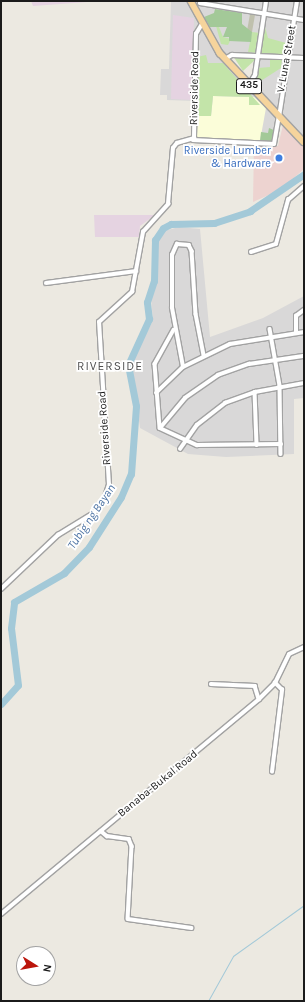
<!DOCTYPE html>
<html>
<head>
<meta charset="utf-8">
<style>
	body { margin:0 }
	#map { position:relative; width:305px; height:1002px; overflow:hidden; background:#ece9e1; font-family:Karla,sans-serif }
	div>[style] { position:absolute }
	.residential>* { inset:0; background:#d9d8d8 }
	.commercial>* { inset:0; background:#edd3d0 }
	.industrial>* { inset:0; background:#e5d3e1 }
	.education>* { inset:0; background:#fbfdd9 }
	.construction>* { inset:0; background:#bfc0ad }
	.grass>* { inset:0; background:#c3e4a9 }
	.forest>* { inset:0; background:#a3c998 }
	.stream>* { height:1px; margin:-0.5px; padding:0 0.5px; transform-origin:0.5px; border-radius:0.5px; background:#a3c9d8 }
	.river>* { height:7px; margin:-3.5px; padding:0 3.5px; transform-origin:3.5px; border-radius:3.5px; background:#a3c9d8 }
	.roads { filter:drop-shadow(1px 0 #a2a2a2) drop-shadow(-1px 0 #a2a2a2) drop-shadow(0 1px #a2a2a2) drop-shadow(0 -1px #a2a2a2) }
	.minor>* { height:3.5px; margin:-1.75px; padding:0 1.75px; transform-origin:1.75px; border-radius:1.75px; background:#fff }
	.tertiary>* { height:4px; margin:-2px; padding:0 2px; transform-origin:2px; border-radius:2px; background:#fff }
	.primary>* { height:5.5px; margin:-2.75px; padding:0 2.75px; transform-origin:2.75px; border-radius:2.75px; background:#f6d49c }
	.dots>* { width:11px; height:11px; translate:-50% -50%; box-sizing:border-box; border:2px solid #fff; border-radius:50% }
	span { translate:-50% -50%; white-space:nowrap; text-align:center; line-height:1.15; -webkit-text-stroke:3.5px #fff; paint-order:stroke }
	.shield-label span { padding:1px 3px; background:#fff; border:1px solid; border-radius:3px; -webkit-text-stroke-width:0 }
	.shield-label { font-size:10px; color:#1b1b1b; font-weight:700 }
	.street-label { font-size:11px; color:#1b1b1b }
	.shop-label { font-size:11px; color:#366cbe }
	.right { translate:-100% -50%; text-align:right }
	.neighbourhood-label { font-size:12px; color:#4e4e4e; letter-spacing:1px }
	.water-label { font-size:12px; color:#4e74a4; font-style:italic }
	.frame { position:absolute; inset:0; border:2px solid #1b1b1b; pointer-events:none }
	.north { position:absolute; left:16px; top:946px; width:40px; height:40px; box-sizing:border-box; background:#fff; border:1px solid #a4a4a4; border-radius:50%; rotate:101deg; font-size:11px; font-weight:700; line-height:16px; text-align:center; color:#1b1b1b }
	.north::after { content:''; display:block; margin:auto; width:14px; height:18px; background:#bb150b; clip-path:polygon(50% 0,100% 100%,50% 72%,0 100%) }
</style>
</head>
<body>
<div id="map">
	<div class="residential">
		<div style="clip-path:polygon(171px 1px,304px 1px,304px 138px,251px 83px,259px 55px,227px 57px,202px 23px,197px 28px,196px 34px,195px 73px,197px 33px,202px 24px,223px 58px,279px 117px,279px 123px,274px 143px,193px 140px,195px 135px,195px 91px,195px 101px,167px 100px,167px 95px,160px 95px,161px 69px,169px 69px)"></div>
		<div style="clip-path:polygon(179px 227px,200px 229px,210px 337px,263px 318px,304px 296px,304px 398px,294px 399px,294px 454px,226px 457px,188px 454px,140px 428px,131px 365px,153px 320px,151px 299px,158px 279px,158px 242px,164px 231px)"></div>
	</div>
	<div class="commercial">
		<div style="clip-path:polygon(283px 125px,304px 147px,304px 169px,280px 190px,253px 202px,254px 145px,278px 146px)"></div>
	</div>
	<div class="industrial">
		<div style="clip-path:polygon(31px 1px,101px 1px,33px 6px)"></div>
		<div style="clip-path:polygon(173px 15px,194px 18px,192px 100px,171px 99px)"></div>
		<div style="clip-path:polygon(94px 215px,155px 215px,140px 226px,139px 237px,95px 237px)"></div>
	</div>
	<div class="education">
		<div style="clip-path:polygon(213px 96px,254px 97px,266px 108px,260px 141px,196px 139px,197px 116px,211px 116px)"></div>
	</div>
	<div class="construction">
		<div style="clip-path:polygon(250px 14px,255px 15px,252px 32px,247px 31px)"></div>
	</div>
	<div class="grass">
		<div style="clip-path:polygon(216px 26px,219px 27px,223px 37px,231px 39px,228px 45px,221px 44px)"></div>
		<div style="clip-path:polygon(265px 27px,268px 38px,286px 43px,283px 55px,261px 53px)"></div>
		<div style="clip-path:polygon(252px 32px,260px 33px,256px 53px,248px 52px)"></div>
		<div style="clip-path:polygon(206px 55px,208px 63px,223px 63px,260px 105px,249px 105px,249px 97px,213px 96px,211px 116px,197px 116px,197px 57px)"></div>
		<div style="clip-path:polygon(233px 56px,256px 57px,256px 59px,243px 71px)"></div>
		<div style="clip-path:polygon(270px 59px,282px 59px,281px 68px,256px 84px,258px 68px,270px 67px)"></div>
	</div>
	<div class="forest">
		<div style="clip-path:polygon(215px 9px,242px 13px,242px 24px,252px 32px,251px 42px,229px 41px,229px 37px,223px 37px,227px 27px,210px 27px,204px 17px,214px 13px)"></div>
		<div style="clip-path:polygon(269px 128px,276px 131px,273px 141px,260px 141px,261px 132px,268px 133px)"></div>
	</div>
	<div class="stream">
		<div style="left:208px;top:1001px;width:51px;rotate:-60.9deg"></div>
		<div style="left:233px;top:956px;width:87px;rotate:-35.7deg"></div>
	</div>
	<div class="river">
		<div style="left:1px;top:704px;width:25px;rotate:-48deg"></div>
		<div style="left:18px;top:685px;width:57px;rotate:-97deg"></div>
		<div style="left:11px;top:628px;width:26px;rotate:-83deg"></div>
		<div style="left:14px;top:602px;width:58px;rotate:-30.1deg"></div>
		<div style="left:64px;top:573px;width:36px;rotate:-46deg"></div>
		<div style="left:89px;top:547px;width:59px;rotate:-57.4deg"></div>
		<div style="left:121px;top:497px;width:25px;rotate:-67deg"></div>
		<div style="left:131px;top:474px;width:68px;rotate:-85.8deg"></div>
		<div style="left:136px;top:406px;width:42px;rotate:-101deg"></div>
		<div style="left:128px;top:365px;width:51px;rotate:-65.5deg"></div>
		<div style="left:149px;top:319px;width:17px;rotate:-97deg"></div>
		<div style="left:147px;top:302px;width:22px;rotate:-72deg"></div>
		<div style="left:154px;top:281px;width:41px;rotate:-88.6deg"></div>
		<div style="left:155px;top:240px;width:14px;rotate:-56deg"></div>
		<div style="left:163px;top:228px;width:9px;rotate:-27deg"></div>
		<div style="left:171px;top:224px;width:43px;rotate:-1.3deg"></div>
		<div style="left:214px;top:223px;width:38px;rotate:-18deg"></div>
		<div style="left:250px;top:211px;width:65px;rotate:-34.4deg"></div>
	</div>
	<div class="roads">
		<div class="minor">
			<div style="left:200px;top:3px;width:105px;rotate:9.3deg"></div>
			<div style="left:225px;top:59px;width:8px;rotate:-30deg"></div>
			<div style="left:232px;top:55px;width:72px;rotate:2.4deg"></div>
			<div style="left:249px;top:85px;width:12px;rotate:-59deg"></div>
			<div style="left:255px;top:75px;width:75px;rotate:-81.5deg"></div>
			<div style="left:193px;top:140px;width:81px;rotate:2.8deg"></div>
			<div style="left:274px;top:144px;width:27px;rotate:-80deg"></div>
			<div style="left:251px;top:252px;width:26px;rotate:-18deg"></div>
			<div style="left:276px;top:244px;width:46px;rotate:-74.7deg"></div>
			<div style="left:288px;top:200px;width:21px;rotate:-41deg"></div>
			<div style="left:46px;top:283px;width:91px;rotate:-7.6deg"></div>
			<div style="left:270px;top:329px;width:58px;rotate:80deg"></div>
			<div style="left:280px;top:386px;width:68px;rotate:89.2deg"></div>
			<div style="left:174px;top:330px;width:39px;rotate:119deg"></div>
			<div style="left:155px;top:364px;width:64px;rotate:85.5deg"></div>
			<div style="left:160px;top:428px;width:41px;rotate:24.7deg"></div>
			<div style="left:197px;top:445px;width:84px;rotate:-0.7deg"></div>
			<div style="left:296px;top:333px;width:17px;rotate:-90deg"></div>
			<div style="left:296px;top:316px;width:10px;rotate:-37deg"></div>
			<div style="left:183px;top:367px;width:60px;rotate:-100.6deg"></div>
			<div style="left:172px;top:308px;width:53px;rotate:-90deg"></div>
			<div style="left:172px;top:255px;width:12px;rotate:-66deg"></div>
			<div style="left:177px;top:244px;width:12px;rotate:5deg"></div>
			<div style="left:189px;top:245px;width:7px;rotate:63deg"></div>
			<div style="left:192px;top:251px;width:63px;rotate:86.4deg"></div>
			<div style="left:196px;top:314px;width:42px;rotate:79deg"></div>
			<div style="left:255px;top:392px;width:53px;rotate:87.8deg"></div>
			<div style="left:156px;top:393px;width:37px;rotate:-44deg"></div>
			<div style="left:183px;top:367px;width:52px;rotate:-26.1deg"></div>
			<div style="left:230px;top:344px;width:75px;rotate:-9.2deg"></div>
			<div style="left:160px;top:428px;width:39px;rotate:-50deg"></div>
			<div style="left:185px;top:398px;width:40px;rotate:-34.9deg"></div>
			<div style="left:218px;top:375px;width:33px;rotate:-20deg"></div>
			<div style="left:249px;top:364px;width:56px;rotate:-8.3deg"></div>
			<div style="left:180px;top:449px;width:29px;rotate:-55deg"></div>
			<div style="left:197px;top:425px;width:36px;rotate:-38deg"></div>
			<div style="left:225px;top:403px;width:32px;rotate:-20deg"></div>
			<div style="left:255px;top:392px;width:50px;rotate:-10.4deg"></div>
			<div style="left:1px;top:589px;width:79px;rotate:-43.5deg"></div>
			<div style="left:58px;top:535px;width:42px;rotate:-31.4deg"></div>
			<div style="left:94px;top:513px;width:16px;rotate:-52deg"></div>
			<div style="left:104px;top:500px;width:16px;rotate:-72deg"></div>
			<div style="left:109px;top:485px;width:163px;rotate:-93.5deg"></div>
			<div style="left:99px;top:322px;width:45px;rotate:-42.3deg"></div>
			<div style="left:132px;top:292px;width:61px;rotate:-79.6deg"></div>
			<div style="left:143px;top:232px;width:38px;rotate:-48deg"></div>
			<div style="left:168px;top:204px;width:56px;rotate:-84.9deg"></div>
			<div style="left:173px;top:148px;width:6px;rotate:-51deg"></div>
			<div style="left:177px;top:143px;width:18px;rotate:-16deg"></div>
			<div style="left:194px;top:138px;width:104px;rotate:-88.9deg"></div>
			<div style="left:196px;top:34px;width:12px;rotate:-59deg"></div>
			<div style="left:211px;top:684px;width:44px;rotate:2.6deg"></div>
			<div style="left:255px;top:686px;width:14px;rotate:73deg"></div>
			<div style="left:272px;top:772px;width:83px;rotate:-83deg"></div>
			<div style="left:282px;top:690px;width:10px;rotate:-135deg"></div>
			<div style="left:101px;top:831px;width:8px;rotate:40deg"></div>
			<div style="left:107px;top:836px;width:22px;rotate:8deg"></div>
			<div style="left:129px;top:839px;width:8px;rotate:67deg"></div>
			<div style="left:132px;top:846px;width:73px;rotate:93.1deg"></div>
			<div style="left:128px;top:919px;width:64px;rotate:8.1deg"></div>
		</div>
		<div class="tertiary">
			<div style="left:279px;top:117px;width:117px;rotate:-81.2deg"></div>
			<div style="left:1px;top:914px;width:336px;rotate:-39.8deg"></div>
			<div style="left:259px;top:699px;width:23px;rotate:-45deg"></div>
			<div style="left:275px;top:683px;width:32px;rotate:-64deg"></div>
			<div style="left:289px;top:654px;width:17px;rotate:-25deg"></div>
		</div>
		<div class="primary">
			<div style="left:191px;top:1px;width:60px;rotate:60.9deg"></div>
			<div style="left:220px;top:53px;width:122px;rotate:46.7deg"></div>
		</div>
	</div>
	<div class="dots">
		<div style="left:279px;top:158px;background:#3f7fe0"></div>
	</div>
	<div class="shield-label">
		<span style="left:249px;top:86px">435</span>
	</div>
	<div class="street-label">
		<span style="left:287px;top:59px;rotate:-80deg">V. Luna Street</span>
		<span style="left:195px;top:88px;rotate:-89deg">Riverside Road</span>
		<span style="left:105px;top:428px;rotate:-94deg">Riverside Road</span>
		<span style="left:158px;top:784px;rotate:-39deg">Banaba-Bukal Road</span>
	</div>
	<div class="shop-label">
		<span class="right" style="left:271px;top:158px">Riverside Lumber<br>&amp; Hardware</span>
	</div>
	<div class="neighbourhood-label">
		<span style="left:110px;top:367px">RIVERSIDE</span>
	</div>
	<div class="water-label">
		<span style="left:92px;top:517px;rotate:-56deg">Tubig ng Bayan</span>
	</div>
	<div class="frame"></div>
	<div class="north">N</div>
</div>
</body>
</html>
